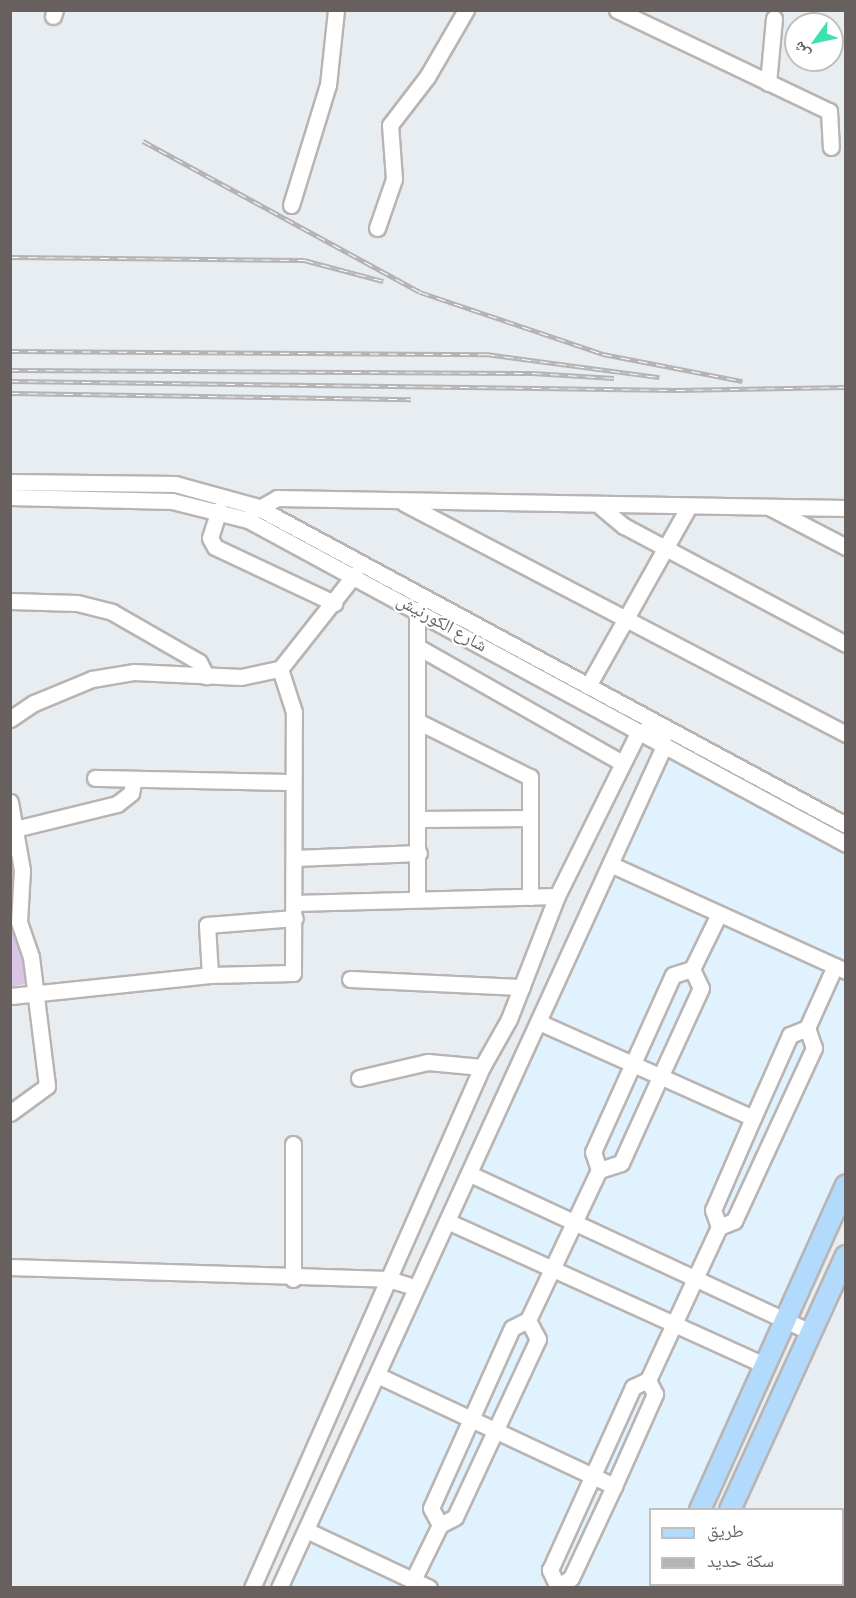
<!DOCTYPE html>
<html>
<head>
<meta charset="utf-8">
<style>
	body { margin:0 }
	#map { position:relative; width:856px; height:1598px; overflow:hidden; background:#e7edf0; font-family:"Archivo Narrow","Noto Naskh Arabic",sans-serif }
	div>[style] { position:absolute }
	.commercial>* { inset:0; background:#e0f2fd }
	.green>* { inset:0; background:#dac5e6 }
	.roads { filter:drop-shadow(2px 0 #b9b4b2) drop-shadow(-2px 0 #b9b4b2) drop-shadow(0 2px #b9b4b2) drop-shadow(0 -2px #b9b4b2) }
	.minor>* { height:15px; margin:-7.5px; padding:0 7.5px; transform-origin:7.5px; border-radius:7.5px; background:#fff }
	.major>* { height:20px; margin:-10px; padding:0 10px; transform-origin:10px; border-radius:10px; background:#b1dafc }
	.rail>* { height:5px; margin-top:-2.5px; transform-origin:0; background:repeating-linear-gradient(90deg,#fff 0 9px,#b5b3b3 0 18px); box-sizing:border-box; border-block:2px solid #b5b3b3 }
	span { translate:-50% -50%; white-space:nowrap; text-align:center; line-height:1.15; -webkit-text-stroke:4.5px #fff; paint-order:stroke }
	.street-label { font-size:18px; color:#67605f }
	.frame { position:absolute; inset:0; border:12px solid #67605f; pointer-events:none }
	.legend { position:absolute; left:649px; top:1508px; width:195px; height:78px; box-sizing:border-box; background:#fff; border:2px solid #c2bfbf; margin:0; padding:8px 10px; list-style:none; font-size:18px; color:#67605f }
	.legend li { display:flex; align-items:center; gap:12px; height:30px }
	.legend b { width:30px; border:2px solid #c2bfbf }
	.north { position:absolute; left:784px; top:12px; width:60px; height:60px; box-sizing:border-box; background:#fff; border:2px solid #c2bfbf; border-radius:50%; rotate:237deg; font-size:16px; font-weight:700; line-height:24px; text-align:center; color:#67605f }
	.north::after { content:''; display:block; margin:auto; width:21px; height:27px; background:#3be2af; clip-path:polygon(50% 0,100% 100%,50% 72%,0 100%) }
</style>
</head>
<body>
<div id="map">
	<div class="commercial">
		<div style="clip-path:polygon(668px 756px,845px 851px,845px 1163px,690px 1509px,650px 1510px,650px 1584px,655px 1587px,288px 1588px)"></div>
	</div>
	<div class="green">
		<div style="clip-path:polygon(10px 826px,29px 983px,11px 987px,10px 987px)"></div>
	</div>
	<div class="roads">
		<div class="minor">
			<div style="left:617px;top:10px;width:235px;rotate:25.5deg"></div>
			<div style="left:829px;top:111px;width:36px;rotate:87deg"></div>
			<div style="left:53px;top:16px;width:6px;rotate:-72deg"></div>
			<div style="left:768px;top:83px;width:65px;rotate:-84.7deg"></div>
			<div style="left:291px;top:205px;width:126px;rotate:-72.9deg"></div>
			<div style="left:328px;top:85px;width:75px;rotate:-83.9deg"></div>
			<div style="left:377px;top:228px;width:52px;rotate:-70.9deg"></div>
			<div style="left:394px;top:179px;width:54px;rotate:-94.2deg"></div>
			<div style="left:390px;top:125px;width:61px;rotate:-52.4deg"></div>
			<div style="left:427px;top:77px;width:78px;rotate:-59.8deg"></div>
			<div style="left:10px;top:482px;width:165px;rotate:0.7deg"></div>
			<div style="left:175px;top:484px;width:83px;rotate:15.4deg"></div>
			<div style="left:255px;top:506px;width:672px;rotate:28.36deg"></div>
			<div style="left:10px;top:497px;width:162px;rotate:1.4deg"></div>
			<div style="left:172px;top:501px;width:78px;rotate:14deg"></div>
			<div style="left:248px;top:520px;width:680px;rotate:28.45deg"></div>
			<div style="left:404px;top:503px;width:499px;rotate:27.6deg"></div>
			<div style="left:601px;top:507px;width:30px;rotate:40deg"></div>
			<div style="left:624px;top:526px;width:251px;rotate:28deg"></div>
			<div style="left:771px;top:508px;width:85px;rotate:27.5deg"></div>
			<div style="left:219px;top:510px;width:29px;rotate:108deg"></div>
			<div style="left:210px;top:538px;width:10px;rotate:61deg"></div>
			<div style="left:215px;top:547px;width:132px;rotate:25.2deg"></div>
			<div style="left:252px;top:512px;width:29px;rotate:-29deg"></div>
			<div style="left:277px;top:498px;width:569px;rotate:1.01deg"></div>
			<div style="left:10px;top:601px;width:67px;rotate:1.7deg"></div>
			<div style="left:77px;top:603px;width:36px;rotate:14deg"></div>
			<div style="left:112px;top:612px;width:100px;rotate:29.9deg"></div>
			<div style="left:199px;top:662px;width:16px;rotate:63deg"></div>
			<div style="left:417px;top:610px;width:289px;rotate:90deg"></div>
			<div style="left:418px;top:647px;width:235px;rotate:29.6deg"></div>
			<div style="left:588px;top:686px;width:206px;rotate:-60.7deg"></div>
			<div style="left:10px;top:719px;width:29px;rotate:-34deg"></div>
			<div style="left:34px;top:703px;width:63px;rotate:-22.5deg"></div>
			<div style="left:92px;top:679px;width:43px;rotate:-9.5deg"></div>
			<div style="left:134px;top:672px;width:107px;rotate:2.7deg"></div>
			<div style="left:241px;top:677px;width:40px;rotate:-12deg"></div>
			<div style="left:280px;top:669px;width:121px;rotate:-51.7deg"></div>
			<div style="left:419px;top:722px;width:124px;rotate:26.4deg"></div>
			<div style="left:530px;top:777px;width:120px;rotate:90deg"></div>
			<div style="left:95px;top:778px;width:197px;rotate:1.2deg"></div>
			<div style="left:10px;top:802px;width:69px;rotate:80deg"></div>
			<div style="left:22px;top:870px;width:52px;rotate:93.3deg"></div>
			<div style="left:19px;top:922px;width:37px;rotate:71deg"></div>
			<div style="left:31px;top:957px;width:130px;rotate:82.9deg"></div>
			<div style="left:47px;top:1086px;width:46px;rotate:143.9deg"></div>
			<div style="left:420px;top:819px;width:110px;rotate:-0.5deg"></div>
			<div style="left:15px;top:829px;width:105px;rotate:-13.8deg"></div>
			<div style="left:117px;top:804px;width:18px;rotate:-38deg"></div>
			<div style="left:131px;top:793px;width:14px;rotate:-78deg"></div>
			<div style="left:294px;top:858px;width:125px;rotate:-2.3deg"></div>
			<div style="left:610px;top:864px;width:259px;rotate:24.4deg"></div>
			<div style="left:294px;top:903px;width:263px;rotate:-1.5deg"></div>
			<div style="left:692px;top:969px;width:21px;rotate:65deg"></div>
			<div style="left:701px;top:988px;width:98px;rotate:114.7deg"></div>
			<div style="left:660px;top:1077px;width:94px;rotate:114.4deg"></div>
			<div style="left:621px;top:1163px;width:23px;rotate:162deg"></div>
			<div style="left:599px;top:1170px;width:19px;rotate:-108deg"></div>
			<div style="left:593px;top:1152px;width:194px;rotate:-65.7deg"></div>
			<div style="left:673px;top:975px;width:20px;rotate:-18deg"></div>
			<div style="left:692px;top:969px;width:61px;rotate:-63.9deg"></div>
			<div style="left:210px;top:975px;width:50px;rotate:-93.4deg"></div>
			<div style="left:207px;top:925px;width:88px;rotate:-4.5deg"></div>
			<div style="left:350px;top:979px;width:172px;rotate:2.7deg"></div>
			<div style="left:11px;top:996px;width:200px;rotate:-6deg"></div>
			<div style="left:210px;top:975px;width:83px;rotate:-1.4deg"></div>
			<div style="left:293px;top:973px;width:261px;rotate:-89.8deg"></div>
			<div style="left:294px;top:712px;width:45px;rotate:-108deg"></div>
			<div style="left:541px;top:1023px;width:232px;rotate:24.1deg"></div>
			<div style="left:359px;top:1078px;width:71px;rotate:-13.1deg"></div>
			<div style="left:428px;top:1062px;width:54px;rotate:5.3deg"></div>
			<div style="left:470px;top:1174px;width:376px;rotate:24.9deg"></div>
			<div style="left:447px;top:1221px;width:348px;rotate:24.4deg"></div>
			<div style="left:719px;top:1227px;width:18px;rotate:-109deg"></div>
			<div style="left:713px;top:1210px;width:100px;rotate:-66.5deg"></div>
			<div style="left:753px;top:1118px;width:91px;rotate:-66deg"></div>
			<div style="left:790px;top:1035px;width:18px;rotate:-22deg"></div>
			<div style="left:10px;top:1267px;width:378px;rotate:1.8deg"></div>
			<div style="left:388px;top:1279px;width:27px;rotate:17deg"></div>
			<div style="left:293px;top:1279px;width:135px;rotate:-90deg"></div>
			<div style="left:377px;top:1375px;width:262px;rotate:25.1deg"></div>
			<div style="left:440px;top:1525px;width:19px;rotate:-118deg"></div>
			<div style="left:431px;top:1508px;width:197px;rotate:-65.8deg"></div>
			<div style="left:512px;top:1328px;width:18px;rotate:-27deg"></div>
			<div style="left:528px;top:1320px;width:166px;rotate:-64.7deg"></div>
			<div style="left:306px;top:1530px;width:136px;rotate:25.2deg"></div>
			<div style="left:413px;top:1580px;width:61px;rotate:-63.9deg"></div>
			<div style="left:440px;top:1525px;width:17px;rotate:-28deg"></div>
			<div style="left:455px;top:1517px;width:196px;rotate:-65deg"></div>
			<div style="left:538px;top:1339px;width:21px;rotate:-118deg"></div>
			<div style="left:557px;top:1585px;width:17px;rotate:-115deg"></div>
			<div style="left:550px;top:1570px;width:201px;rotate:-65.6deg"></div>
			<div style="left:633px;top:1387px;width:17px;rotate:-25deg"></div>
			<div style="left:648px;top:1380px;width:169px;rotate:-65.1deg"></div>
			<div style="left:719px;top:1227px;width:16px;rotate:-22deg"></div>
			<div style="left:734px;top:1221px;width:191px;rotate:-65.2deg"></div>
			<div style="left:814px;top:1048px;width:21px;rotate:-109deg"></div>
			<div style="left:807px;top:1028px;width:68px;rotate:-65.7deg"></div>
			<div style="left:252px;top:1588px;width:570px;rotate:-66.18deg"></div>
			<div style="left:482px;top:1067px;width:55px;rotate:-60.6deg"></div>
			<div style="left:509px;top:1019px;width:132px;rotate:-68.7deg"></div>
			<div style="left:557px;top:896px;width:182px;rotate:-63.6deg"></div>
			<div style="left:638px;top:733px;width:22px;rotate:-21deg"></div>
			<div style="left:659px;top:725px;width:22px;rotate:77deg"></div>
			<div style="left:664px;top:746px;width:926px;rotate:114.57deg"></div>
			<div style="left:556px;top:1588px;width:18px;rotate:-34deg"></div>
			<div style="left:571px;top:1578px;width:102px;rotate:-64.9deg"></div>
			<div style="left:614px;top:1486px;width:101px;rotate:-66deg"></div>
			<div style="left:655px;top:1394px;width:16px;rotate:-117deg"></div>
		</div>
		<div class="major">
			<div style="left:700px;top:1510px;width:356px;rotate:-65.8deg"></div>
			<div style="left:730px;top:1510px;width:279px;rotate:-65.5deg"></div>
			<div style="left:665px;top:1588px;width:4px;rotate:-76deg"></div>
			<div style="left:694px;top:1588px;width:4px;rotate:-63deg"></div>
		</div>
	</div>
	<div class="rail">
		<div style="left:143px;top:141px;width:315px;rotate:28.6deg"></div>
		<div style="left:420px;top:292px;width:193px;rotate:18.7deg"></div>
		<div style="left:603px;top:354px;width:142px;rotate:11deg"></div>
		<div style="left:10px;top:257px;width:294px;rotate:0.6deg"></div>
		<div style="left:304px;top:260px;width:82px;rotate:14.9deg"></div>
		<div style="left:10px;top:351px;width:476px;rotate:0.4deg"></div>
		<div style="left:486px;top:354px;width:175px;rotate:7.6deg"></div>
		<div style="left:10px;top:370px;width:522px;rotate:0.33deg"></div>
		<div style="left:532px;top:373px;width:82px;rotate:3.5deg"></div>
		<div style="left:10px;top:381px;width:666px;rotate:0.77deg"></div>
		<div style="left:676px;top:390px;width:170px;rotate:-1deg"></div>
		<div style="left:10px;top:393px;width:401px;rotate:0.9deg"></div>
	</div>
	<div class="street-label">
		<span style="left:442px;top:623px;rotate:29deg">شارع الكورنيش</span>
	</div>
	<div class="frame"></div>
	<ul class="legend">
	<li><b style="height:8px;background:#b1dafc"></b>طريق</li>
	<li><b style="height:8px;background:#b5b3b3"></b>سكة حديد</li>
	</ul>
	<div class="north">ش</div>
</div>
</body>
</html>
